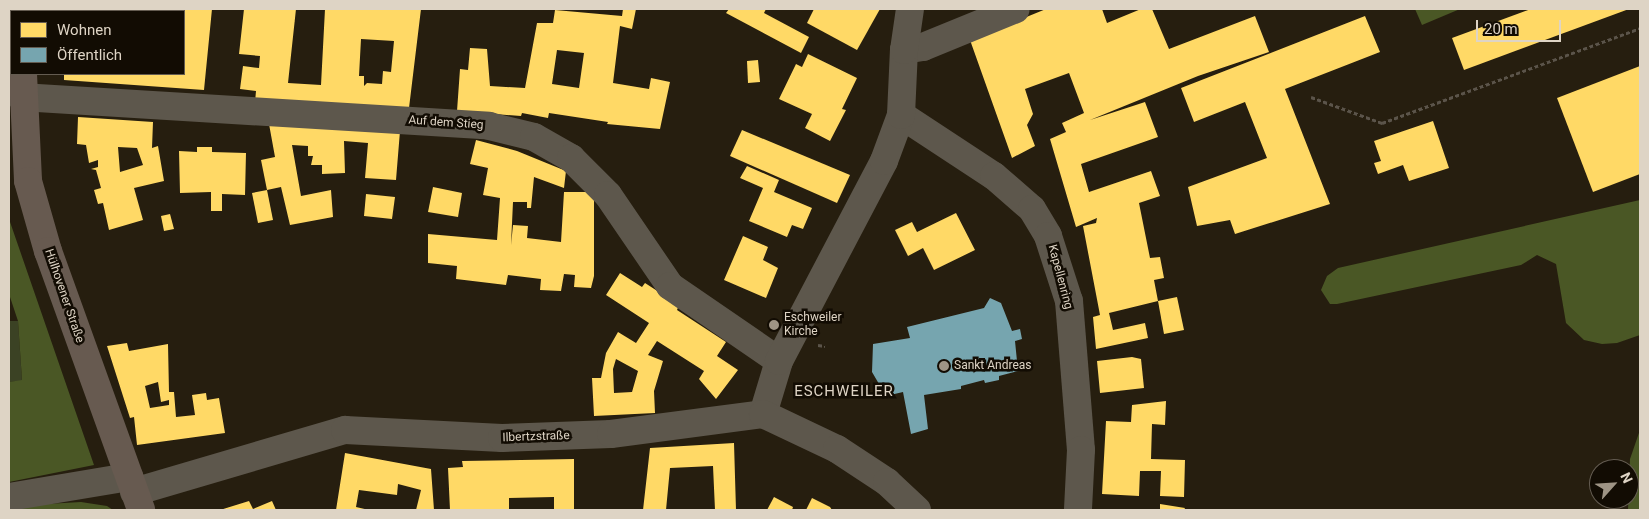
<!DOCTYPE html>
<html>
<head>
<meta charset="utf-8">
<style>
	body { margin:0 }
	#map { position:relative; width:1649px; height:519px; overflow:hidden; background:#261e0f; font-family:Roboto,sans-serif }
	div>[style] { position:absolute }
	.green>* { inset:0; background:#3b4224 }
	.forest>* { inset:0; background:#4a5725 }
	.homes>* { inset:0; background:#ffd966 }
	.public>* { inset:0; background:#76a5af }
	.path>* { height:3px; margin-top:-1.5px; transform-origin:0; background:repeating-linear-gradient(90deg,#5b544a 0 4px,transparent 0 6.5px) }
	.minor>* { height:28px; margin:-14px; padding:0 14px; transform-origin:14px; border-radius:14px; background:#5d574c }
	.major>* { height:28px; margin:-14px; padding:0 14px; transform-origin:14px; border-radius:14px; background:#675a50 }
	.dots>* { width:14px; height:14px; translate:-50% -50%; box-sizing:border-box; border:2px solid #120c03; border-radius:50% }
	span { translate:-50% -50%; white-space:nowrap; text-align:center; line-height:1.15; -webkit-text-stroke:5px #120c03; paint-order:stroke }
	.street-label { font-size:12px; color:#ded4c5 }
	.poi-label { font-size:12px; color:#ded4c5 }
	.left { translate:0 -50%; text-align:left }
	.quarter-label { font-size:15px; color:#ded4c5; letter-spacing:1px }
	.frame { position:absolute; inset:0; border:10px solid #ded4c5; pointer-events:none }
	.legend { position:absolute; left:10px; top:10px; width:175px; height:65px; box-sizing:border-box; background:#120c03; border:1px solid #645c51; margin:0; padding:6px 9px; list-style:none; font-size:15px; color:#ded4c5 }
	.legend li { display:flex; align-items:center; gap:10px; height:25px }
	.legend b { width:25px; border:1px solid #645c51 }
	.north { position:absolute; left:1589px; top:459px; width:50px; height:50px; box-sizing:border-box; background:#120c03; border:1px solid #645c51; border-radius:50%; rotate:64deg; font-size:14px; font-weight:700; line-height:20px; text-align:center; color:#ded4c5 }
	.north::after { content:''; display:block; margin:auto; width:18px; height:22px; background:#9e9485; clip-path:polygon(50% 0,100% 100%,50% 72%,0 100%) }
	.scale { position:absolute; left:1476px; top:20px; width:85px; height:22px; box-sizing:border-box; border:2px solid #ded4c5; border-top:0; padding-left:6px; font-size:15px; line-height:18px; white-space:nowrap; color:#ded4c5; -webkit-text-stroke:4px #120c03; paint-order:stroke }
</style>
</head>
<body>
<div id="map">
	<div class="green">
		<div style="clip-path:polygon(9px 321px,18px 321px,22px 381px,9px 382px)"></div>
	</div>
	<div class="forest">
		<div style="clip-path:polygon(1415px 9px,1460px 9px,1422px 25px)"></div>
		<div style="clip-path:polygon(1640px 200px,1640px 335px,1617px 343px,1602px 344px,1584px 340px,1566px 323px,1556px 264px,1537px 255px,1521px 265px,1337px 304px,1330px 304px,1321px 290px,1327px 276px,1338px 268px)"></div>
		<div style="clip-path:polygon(9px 219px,94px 465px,9px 482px,9px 382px,22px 380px,18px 321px,9px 294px)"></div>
		<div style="clip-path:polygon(1640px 430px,1640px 510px,1628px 510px,1630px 459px)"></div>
		<div style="clip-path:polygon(81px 502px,107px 506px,113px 510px,9px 510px,12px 506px)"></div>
	</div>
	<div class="homes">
		<div style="clip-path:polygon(68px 9px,118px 9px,68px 11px)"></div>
		<div style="clip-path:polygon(179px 9px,212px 9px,204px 90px,64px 80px,64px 74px,184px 74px,184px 11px)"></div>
		<div style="clip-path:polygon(evenodd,244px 9px,296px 9px,288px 83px,321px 85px,325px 9px,421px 9px,409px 108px,255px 102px,256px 91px,240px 89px,243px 66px,259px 68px,260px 56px,239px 54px,244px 9px,361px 39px,394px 41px,391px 72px,383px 71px,382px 84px,367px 83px,364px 86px,364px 76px,359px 76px,361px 39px)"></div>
		<div style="clip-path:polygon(evenodd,623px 9px,636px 9px,632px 29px,620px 26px,613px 83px,649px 89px,651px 78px,670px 82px,660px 129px,607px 124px,608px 122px,549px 113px,548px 118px,522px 113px,521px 116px,457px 111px,460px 69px,468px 70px,470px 48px,487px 49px,490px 86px,525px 88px,537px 23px,553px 23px,555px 10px,622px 16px,623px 9px,557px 50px,584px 53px,579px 88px,552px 84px,557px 50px)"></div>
		<div style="clip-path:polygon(729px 9px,766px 9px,764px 13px,809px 37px,801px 53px,726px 13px)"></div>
		<div style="clip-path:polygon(814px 9px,880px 9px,857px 50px,807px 23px)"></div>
		<div style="clip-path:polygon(1046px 9px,1102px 9px,1107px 23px,1141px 9px,1152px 9px,1169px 49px,1255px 16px,1269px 52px,1198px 76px,1090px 120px,1145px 102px,1158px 137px,1081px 164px,1089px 192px,1151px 171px,1160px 196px,1139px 203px,1150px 258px,1160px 257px,1164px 278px,1154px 280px,1158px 301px,1109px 313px,1113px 330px,1145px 323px,1148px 338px,1096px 349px,1093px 317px,1100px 315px,1083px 226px,1096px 223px,1097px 218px,1076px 227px,1050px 139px,1066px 132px,1062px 123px,1084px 113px,1069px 73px,1025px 89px,1033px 114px,1027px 125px,1035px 146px,1012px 158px,970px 40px)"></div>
		<div style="clip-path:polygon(1531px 9px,1629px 9px,1464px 70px,1452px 38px)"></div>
		<div style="clip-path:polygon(1365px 16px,1380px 52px,1285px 89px,1330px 204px,1235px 234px,1230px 220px,1197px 226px,1188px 187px,1267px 158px,1245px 102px,1194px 122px,1181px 88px)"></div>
		<div style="clip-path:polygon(808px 54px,857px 78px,842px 109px,846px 110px,830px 141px,805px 128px,812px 114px,779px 99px,796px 64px,802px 67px)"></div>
		<div style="clip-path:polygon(758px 60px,760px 82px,748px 83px,747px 61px)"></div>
		<div style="clip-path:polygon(1640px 66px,1640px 174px,1593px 192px,1557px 98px)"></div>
		<div style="clip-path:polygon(evenodd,78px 117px,153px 122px,152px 148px,158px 146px,164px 181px,134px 188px,143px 220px,109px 230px,103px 203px,98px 204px,94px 190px,101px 188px,96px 170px,91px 169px,98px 167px,98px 160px,89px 163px,86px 145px,77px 144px,78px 117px,118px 147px,137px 148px,143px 165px,120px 172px,118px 147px)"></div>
		<div style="clip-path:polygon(1433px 121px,1449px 168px,1409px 181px,1403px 165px,1378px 174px,1374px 163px,1381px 161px,1374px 141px)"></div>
		<div style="clip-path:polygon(269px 124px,400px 131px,396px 180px,365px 178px,368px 143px,344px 141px,345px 173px,322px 174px,322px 165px,311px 165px,313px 156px,308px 156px,308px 146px,292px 145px,301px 196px,331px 190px,333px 217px,290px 225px,281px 187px,267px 190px,261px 160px,275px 157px)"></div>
		<div style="clip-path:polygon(742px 130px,850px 175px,837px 203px,730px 156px)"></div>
		<div style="clip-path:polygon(476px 140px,517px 151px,566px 171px,564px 188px,534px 177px,531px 208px,527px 208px,527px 202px,513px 202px,511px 245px,513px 225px,528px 226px,527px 238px,561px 242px,564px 192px,594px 192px,594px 276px,591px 288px,574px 287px,575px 275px,564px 274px,561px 291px,540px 290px,541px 279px,508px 275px,506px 285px,456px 279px,457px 266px,428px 263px,428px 234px,497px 240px,500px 198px,483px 195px,488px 168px,470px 164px)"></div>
		<div style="clip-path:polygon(197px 147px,212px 147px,212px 152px,246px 153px,245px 195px,222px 194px,222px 211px,211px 211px,211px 192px,180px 193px,179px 151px,197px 152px)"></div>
		<div style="clip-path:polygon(747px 166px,779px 180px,774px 192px,812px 208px,803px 229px,792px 225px,787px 237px,749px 221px,763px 188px,740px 178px)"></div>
		<div style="clip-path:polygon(433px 187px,462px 193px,458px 217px,428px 212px)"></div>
		<div style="clip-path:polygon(267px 190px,273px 220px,258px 223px,252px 193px)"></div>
		<div style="clip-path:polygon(366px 194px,395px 197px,392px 219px,364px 216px)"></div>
		<div style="clip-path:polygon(956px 213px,975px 250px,934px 270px,923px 248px,908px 256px,895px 230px,912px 222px,917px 232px)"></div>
		<div style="clip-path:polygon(170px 214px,174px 229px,164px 231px,161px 216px)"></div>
		<div style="clip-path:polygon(743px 236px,768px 247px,763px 260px,778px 268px,766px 298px,724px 280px)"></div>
		<div style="clip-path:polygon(evenodd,620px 273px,642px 287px,645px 283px,679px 305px,677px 310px,726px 342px,717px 356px,738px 370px,716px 399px,699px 379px,704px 371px,657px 341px,648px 355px,663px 361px,654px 391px,655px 413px,594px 416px,592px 378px,601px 378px,606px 353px,618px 332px,636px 343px,649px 323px,606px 295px,620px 273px,616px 359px,638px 371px,632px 392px,614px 393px,613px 369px,616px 359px)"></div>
		<div style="clip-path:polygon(1177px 297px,1184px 330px,1164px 334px,1158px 301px)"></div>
		<div style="clip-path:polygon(evenodd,127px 343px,129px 351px,168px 344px,169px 392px,174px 392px,176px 417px,195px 415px,192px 395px,206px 393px,207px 400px,219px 398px,225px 433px,137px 445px,134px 417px,130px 418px,107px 346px,127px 343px,158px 382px,161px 402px,169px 400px,169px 405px,150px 408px,145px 386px,158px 382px)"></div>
		<div style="clip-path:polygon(1132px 357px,1141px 359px,1144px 388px,1100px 393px,1097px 361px)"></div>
		<div style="clip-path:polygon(1166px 401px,1165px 425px,1152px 424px,1151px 459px,1185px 460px,1184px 497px,1160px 496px,1161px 471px,1140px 471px,1139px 496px,1102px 494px,1106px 421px,1131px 422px,1132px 405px)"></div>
		<div style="clip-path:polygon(734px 443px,736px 510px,715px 510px,713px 466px,670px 468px,666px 510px,643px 510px,650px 448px)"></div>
		<div style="clip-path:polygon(345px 453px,431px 469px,434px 510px,416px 510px,421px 490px,398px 484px,397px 495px,359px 490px,356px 507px,369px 510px,336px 510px)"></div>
		<div style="clip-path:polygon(574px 459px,574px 510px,554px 510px,554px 497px,509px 498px,509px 510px,450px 510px,448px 468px,463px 467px,462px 461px)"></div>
		<div style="clip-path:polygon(774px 497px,793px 507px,792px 510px,767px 510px)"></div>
		<div style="clip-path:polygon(812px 498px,830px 507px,832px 510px,806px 510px)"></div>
		<div style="clip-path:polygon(249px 501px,253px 509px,272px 501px,276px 510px,220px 510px)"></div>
		<div style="clip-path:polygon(1160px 504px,1185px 508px,1184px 510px,1160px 510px)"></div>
	</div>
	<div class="public">
		<div style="clip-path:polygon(990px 298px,1001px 303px,1012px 331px,1020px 329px,1022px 339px,1015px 341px,1018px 371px,999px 376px,999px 380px,985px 383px,984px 380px,961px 386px,961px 389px,924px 395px,928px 429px,911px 434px,903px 392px,886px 396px,872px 372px,873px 344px,910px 338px,907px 327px,984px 308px)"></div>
	</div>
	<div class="path">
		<div style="left:1311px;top:97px;width:76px;rotate:20.1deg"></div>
		<div style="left:1382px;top:123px;width:275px;rotate:-20.2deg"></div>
		<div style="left:818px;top:345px;width:7px;rotate:8deg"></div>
	</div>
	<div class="minor">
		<div style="left:904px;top:50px;width:19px;rotate:-9deg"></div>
		<div style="left:923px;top:47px;width:100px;rotate:-22.2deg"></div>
		<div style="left:21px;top:97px;width:469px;rotate:3.5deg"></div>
		<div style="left:489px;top:126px;width:46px;rotate:13.7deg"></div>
		<div style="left:534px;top:137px;width:43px;rotate:29.6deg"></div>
		<div style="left:571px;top:158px;width:52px;rotate:45deg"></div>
		<div style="left:608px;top:195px;width:110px;rotate:55.7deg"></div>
		<div style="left:670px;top:286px;width:132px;rotate:34.5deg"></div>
		<div style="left:901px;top:115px;width:111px;rotate:33.3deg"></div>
		<div style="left:994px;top:176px;width:50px;rotate:41deg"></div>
		<div style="left:1032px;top:209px;width:31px;rotate:59deg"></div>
		<div style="left:1048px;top:236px;width:68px;rotate:72.1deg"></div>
		<div style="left:1069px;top:301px;width:149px;rotate:85.4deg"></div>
		<div style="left:1081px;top:450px;width:60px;rotate:92.9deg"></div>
		<div style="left:763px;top:414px;width:55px;rotate:-73.2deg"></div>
		<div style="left:779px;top:361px;width:226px;rotate:-62.3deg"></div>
		<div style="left:884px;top:161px;width:49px;rotate:-69.7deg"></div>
		<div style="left:901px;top:115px;width:65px;rotate:-87.4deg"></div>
		<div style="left:904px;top:50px;width:41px;rotate:-81.7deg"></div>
		<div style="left:134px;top:492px;width:220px;rotate:-16.4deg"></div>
		<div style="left:345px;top:430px;width:157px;rotate:2.9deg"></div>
		<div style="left:502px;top:438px;width:109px;rotate:-2.1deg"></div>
		<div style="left:611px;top:434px;width:153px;rotate:-7.5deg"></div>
		<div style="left:763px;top:414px;width:82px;rotate:25.3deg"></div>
		<div style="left:837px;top:449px;width:60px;rotate:33.4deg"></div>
		<div style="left:887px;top:482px;width:41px;rotate:43deg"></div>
		<div style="left:9px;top:497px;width:122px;rotate:-9.5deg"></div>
	</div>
	<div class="major">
		<div style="left:26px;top:11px;width:2px;rotate:-90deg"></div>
		<div style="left:23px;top:74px;width:107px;rotate:87.3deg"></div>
		<div style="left:28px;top:181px;width:73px;rotate:74.1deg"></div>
		<div style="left:48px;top:251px;width:275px;rotate:70.2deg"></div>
	</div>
	<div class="dots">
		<div style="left:774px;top:325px;background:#9e9485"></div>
		<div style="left:944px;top:366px;background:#9e9485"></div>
	</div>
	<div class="street-label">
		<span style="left:446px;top:123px;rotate:4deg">Auf dem Stieg</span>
		<span style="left:1060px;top:277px;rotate:75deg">Kapellenring</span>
		<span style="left:64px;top:296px;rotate:71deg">Hülhovener Straße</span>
		<span style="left:536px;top:437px;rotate:-2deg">Ilbertzstraße</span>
	</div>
	<div class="poi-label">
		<span class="left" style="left:784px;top:325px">Eschweiler<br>Kirche</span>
		<span class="left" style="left:954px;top:366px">Sankt Andreas</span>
	</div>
	<div class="quarter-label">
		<span style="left:844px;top:392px">ESCHWEILER</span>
	</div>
	<div class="frame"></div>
	<ul class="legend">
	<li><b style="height:14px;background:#ffd966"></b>Wohnen</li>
	<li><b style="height:14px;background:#76a5af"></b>Öffentlich</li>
	</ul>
	<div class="north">N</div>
	<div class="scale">20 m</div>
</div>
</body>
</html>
